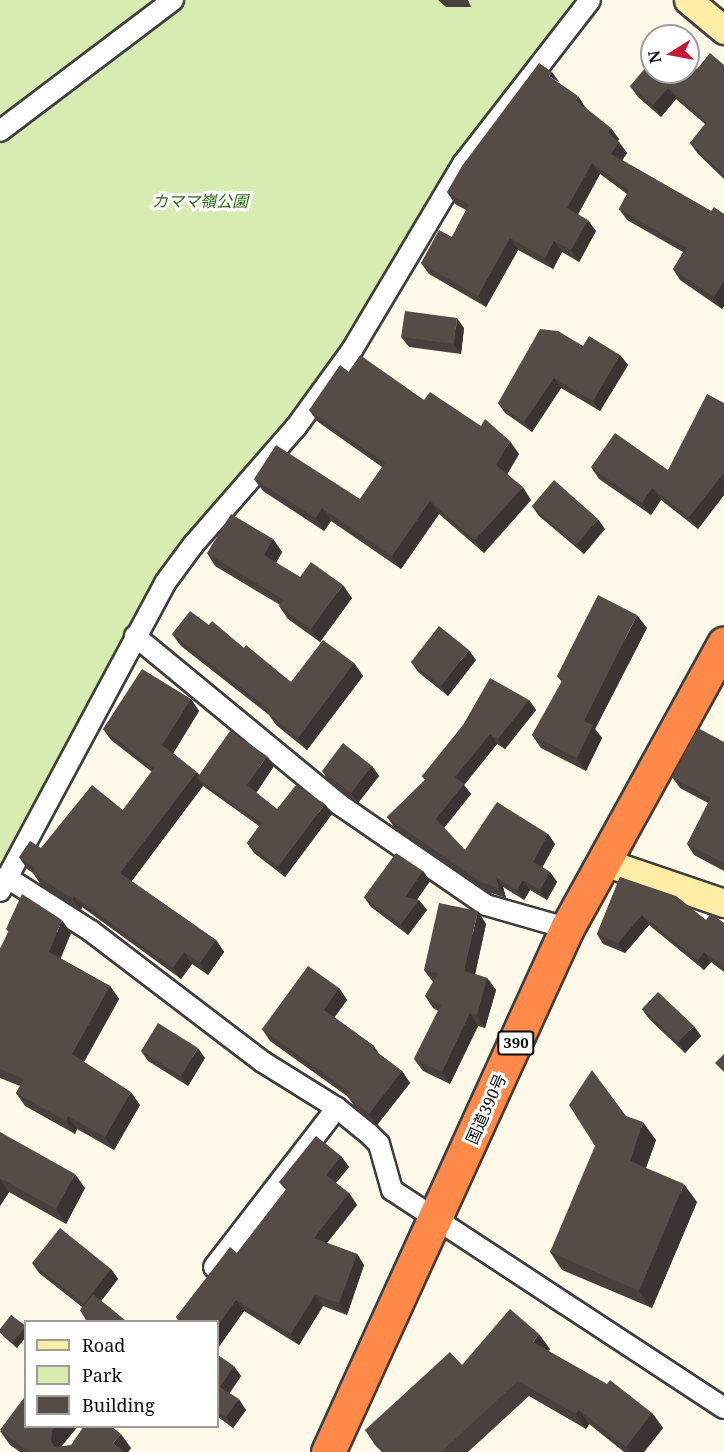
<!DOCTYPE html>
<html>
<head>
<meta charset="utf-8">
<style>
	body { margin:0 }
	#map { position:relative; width:724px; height:1452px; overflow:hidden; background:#fff9ea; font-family:"Noto Serif","Noto Sans JP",serif }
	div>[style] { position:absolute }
	.green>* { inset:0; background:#d6ecb0 }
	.roads { filter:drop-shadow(2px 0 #3e3e3e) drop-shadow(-2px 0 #3e3e3e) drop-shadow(0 2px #3e3e3e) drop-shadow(0 -2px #3e3e3e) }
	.street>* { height:20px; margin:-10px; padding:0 10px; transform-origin:10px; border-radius:10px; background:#fff }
	.secondary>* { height:27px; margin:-13.5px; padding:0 13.5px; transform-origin:13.5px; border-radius:13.5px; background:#ffeca5 }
	.highway>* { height:33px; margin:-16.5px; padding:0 16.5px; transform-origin:16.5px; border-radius:16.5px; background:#ff8948 }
	.wall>* { inset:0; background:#49403d }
	.shaded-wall>* { inset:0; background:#3c3432 }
	.building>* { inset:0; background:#554b47 }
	span { translate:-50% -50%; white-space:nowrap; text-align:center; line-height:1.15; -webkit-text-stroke:6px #fff; paint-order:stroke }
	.shield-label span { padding:2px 4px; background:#fff; border:2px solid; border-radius:4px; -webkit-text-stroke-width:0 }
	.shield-label { font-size:15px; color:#0b0b0b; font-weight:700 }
	.park-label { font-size:16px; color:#306717; font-style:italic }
	.street-label { font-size:16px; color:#0b0b0b }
	.legend { position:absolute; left:24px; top:1320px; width:195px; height:108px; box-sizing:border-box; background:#fff; border:2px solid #9d9d9d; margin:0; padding:8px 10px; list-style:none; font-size:18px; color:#0b0b0b }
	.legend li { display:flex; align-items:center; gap:12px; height:30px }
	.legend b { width:30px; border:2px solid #9d9d9d }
	.north { position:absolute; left:640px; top:24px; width:60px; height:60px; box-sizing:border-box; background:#fff; border:2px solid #9d9d9d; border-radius:50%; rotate:259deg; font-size:16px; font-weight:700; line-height:24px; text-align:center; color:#0b0b0b }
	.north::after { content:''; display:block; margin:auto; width:21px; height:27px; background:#c61933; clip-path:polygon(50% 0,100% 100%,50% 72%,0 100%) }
</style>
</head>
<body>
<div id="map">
	<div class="green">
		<div style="clip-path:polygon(0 0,586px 0,279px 447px,135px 636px,0 895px)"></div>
	</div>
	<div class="roads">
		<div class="street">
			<div style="left:0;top:131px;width:217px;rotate:-37.1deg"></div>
			<div style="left:135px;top:636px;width:266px;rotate:39.5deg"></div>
			<div style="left:340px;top:805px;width:177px;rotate:34.4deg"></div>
			<div style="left:486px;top:905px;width:84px;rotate:15.9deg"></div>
			<div style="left:6px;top:877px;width:101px;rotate:32.4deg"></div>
			<div style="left:91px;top:931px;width:216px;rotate:37.3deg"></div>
			<div style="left:263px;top:1062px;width:87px;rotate:31.9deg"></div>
			<div style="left:337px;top:1108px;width:38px;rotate:39deg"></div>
			<div style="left:367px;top:1132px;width:17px;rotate:45deg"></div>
			<div style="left:379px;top:1144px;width:48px;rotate:74.2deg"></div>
			<div style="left:392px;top:1190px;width:397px;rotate:33.3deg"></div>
			<div style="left:0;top:891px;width:349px;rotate:-61.8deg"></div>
			<div style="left:165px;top:583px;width:47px;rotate:-53.6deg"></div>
			<div style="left:193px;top:545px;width:157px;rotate:-48.9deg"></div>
			<div style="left:296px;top:427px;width:95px;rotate:-54deg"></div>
			<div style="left:352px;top:350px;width:217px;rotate:-59.2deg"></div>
			<div style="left:463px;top:164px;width:207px;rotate:-52.2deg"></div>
			<div style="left:214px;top:1267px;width:201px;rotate:-52.3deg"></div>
		</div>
		<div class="secondary">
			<div style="left:688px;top:0;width:47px;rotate:39.8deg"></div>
			<div style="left:604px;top:862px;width:127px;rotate:18.9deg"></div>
		</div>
		<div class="highway">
			<div style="left:328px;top:1452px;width:576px;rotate:-65.48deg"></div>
			<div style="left:567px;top:928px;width:325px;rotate:-61.1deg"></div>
		</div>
	</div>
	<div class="wall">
		<div style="clip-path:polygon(438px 0,468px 0,471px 7px,446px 7px)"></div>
		<div style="clip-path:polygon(724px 65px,724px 179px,698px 154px,690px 143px,705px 124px,676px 99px,661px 117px,638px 97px,630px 86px)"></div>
		<div style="clip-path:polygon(559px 83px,619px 139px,618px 141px,627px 153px,622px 160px,711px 211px,724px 214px,724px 306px,722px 309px,680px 280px,673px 269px,683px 252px,627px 220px,619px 209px,627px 194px,600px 174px,578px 214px,596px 231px,579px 262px,562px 252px,553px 269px,518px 250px,486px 307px,429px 274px,421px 263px,452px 237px,466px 210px,455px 204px,447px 192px)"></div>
		<div style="clip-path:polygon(464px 328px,461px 354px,409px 347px,401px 337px)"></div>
		<div style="clip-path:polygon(583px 346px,620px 355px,628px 365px,600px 411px,561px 388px,532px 432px,505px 413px,498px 403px)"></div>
		<div style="clip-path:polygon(349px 372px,424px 400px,519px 454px,507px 474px,531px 500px,484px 553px,439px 514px,401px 569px,331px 521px,324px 531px,263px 491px,254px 479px,360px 499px,382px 467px,318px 422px,309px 410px)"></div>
		<div style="clip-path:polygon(724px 403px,724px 495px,698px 529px,661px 500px,651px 515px,599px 479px,591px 467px,668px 470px)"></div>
		<div style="clip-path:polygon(532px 506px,605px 529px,584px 554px,539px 516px)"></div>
		<div style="clip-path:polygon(273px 539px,282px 552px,276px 563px,300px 577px,352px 598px,320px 642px,288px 619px,279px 606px,280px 605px,215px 566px,207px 553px)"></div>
		<div style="clip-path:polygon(647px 628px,595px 729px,602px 738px,586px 771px,541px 748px,532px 735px,562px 682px,557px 676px)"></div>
		<div style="clip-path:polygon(172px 634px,244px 648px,291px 682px,354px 663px,363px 676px,307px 750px,276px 725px,269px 715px,181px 646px)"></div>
		<div style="clip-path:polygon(476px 660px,448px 696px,418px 672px,411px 662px)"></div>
		<div style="clip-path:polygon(191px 699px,199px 711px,173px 753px,199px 775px,274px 766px,256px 793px,277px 809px,332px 814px,285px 877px,254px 853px,247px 843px,259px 826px,203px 786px,131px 881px,216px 940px,224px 952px,208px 975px,192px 964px,181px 979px,82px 907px,81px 910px,41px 885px,33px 873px,27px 869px,19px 857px,41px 848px,123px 810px,152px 772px,111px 740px,103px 729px)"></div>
		<div style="clip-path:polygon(529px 700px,536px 710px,505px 749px,497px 744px,464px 785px,471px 794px,444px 828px,465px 850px,548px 834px,555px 844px,542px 867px,550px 872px,557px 882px,547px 900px,530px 890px,524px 900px,503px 887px,506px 898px,488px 892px,394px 827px,387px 817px,425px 780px,422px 776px)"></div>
		<div style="clip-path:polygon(724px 742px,724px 871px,694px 855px,687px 844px,708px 803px,680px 788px,672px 777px)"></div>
		<div style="clip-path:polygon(372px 766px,379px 776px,358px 803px,329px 781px,322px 771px)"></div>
		<div style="clip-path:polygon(423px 871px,430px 881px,417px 899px,427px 910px,408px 935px,371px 907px,364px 897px)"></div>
		<div style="clip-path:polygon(620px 877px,706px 920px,724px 923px,724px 972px,711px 962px,704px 970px,649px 925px,625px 953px,603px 944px,597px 934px)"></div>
		<div style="clip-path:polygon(486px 924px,475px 974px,487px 978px,496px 990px,485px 1028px,478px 1026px,450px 1084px,423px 1071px,414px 1059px,438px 1011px,433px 1008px,425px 996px,433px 982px,424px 970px)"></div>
		<div style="clip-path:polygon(6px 929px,71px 933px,60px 958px,110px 986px,119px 999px,84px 1062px,140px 1105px,114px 1150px,77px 1129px,75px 1134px,25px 1106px,16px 1093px,20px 1086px,0 1078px,0 949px,9px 932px)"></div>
		<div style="clip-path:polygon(339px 988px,347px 1000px,334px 1017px,374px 1046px,380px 1055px,402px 1071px,410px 1083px,377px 1125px,355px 1107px,347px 1096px,270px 1041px,262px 1029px)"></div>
		<div style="clip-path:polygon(642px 1009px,701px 1036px,685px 1053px,649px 1019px)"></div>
		<div style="clip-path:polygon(141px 1051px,205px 1058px,188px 1086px,148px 1061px)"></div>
		<div style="clip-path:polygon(626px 1116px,656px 1140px,646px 1168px,697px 1202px,652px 1308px,562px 1270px,550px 1252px)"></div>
		<div style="clip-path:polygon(0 1132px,85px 1188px,66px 1224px,9px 1192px,0 1206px)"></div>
		<div style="clip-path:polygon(341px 1156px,349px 1167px,336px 1183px,349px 1193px,357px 1205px,327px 1243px,357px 1254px,364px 1265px,347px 1315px,323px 1306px,299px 1345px,244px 1311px,218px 1348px,218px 1322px,179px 1322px,176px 1317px,237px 1253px,286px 1190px,279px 1182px)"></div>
		<div style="clip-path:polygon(32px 1263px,111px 1269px,118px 1279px,101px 1301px,126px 1322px,87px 1322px,82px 1307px,39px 1273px)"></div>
		<div style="clip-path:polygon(26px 1326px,17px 1348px,3px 1336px,0 1332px,0 1329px)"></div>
		<div style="clip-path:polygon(550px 1349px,548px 1351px,652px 1413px,663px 1428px,644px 1452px,624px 1452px,589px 1424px,586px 1429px,529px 1396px,468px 1452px,382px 1452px,375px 1445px,365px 1430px,462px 1365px)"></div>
		<div style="clip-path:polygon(218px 1355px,241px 1376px,229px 1393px,246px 1410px,233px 1428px,218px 1417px)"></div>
		<div style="clip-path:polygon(26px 1426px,78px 1426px,62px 1446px,131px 1448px,128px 1452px,20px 1452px,10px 1445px,0 1431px)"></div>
	</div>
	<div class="shaded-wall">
		<div style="clip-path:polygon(552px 72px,560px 83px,549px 76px)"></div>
		<div style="clip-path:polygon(668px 88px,676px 99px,661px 117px,653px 105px)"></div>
		<div style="clip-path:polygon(578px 96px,586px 108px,584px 112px,576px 100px)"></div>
		<div style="clip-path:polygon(611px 128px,619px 139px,616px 145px,608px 133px)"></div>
		<div style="clip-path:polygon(619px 142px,627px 153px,619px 165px,611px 154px)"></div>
		<div style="clip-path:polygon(592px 163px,600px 174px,575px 220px,567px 208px)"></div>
		<div style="clip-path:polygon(588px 220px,596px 231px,579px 262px,571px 250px)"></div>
		<div style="clip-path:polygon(510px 238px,518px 250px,486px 307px,478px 296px)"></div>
		<div style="clip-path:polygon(554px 241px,562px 252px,553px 269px,545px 258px)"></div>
		<div style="clip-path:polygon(724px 281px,724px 306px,722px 309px,714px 297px)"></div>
		<div style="clip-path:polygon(457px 318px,464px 328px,461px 354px,454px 344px)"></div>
		<div style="clip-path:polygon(620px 355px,628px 365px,600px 411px,593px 401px)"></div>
		<div style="clip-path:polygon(554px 378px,561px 388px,532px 432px,524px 422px)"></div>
		<div style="clip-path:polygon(510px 441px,519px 454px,505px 478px,496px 465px)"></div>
		<div style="clip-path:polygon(724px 472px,724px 495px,698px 529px,689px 517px)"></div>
		<div style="clip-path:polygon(523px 487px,531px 500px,484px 553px,475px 540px)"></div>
		<div style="clip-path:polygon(652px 488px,661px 500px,651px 515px,642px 503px)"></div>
		<div style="clip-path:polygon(430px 501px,439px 514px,401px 569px,392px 556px)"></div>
		<div style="clip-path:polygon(322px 508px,331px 521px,324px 531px,316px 518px)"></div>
		<div style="clip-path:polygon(598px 519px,605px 529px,584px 554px,577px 544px)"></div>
		<div style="clip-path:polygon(273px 539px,282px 552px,273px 568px,264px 555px)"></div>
		<div style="clip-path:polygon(343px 585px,352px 598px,320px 642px,311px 629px)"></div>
		<div style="clip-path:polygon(637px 615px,647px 628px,595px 729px,602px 738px,586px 771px,577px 758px,584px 721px)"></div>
		<div style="clip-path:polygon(469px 650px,476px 660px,448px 696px,441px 686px)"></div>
		<div style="clip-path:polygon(354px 663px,363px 676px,307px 750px,298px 738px)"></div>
		<div style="clip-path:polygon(191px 699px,199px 711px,171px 757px,162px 745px)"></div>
		<div style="clip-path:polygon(529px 700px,536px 710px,505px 749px,498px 739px)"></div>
		<div style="clip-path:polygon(490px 734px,497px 744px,464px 785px,471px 794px,443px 829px,436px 819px,455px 777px)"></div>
		<div style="clip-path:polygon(267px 756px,274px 766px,254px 796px,247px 785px)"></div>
		<div style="clip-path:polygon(372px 766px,379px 776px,358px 803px,351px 793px)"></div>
		<div style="clip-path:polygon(197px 772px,205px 783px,197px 778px,203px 786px,129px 885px,120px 873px)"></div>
		<div style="clip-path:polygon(325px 804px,332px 814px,285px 877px,278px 867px)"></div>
		<div style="clip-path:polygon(548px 834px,555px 844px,540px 872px,533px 862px)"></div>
		<div style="clip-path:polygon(423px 871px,430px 881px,412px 907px,405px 897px)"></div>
		<div style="clip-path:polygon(550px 872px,557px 882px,547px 900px,540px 890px)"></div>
		<div style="clip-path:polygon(496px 877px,503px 887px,506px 898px,499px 888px)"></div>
		<div style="clip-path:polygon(523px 880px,530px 890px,524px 900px,517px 890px)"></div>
		<div style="clip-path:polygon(74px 896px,82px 907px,81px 910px,73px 899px)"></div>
		<div style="clip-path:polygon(419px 900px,427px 910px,408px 935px,401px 924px)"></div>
		<div style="clip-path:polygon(478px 911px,486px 924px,473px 984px,464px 971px)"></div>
		<div style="clip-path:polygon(642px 915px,649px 925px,625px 953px,618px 943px)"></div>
		<div style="clip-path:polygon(62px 920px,71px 933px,58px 965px,49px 952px)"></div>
		<div style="clip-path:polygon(216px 940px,224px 952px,208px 975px,200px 963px)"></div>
		<div style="clip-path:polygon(184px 952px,192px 964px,181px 979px,173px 968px)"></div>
		<div style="clip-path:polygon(704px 952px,711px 962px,704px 970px,698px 960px)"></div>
		<div style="clip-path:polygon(487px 978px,496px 990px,485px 1028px,477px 1015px)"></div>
		<div style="clip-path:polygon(110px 986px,119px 999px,81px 1067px,72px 1054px)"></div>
		<div style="clip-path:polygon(339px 988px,347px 1000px,332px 1021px,324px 1010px)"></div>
		<div style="clip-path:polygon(470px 1013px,478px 1026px,450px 1084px,442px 1072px)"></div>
		<div style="clip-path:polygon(694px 1026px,701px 1036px,685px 1053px,678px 1042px)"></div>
		<div style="clip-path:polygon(198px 1048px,205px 1058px,188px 1086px,181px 1076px)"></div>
		<div style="clip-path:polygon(402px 1071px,410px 1083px,377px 1125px,369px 1114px)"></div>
		<div style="clip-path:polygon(131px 1092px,140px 1105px,114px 1150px,105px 1137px)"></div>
		<div style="clip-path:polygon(68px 1116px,77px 1129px,75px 1134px,66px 1121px)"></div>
		<div style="clip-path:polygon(643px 1122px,656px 1140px,642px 1178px,630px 1161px)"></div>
		<div style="clip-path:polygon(341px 1156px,349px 1167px,333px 1186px,326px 1175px)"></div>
		<div style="clip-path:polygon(75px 1174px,85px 1188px,66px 1224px,56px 1209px)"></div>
		<div style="clip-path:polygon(0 1179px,9px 1192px,0 1206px)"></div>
		<div style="clip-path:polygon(684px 1184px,697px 1202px,652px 1308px,639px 1291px)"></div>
		<div style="clip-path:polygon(349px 1193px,357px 1205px,322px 1249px,314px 1238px)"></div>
		<div style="clip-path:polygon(357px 1254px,364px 1265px,347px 1315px,339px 1303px)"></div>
		<div style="clip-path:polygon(111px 1269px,118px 1279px,91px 1314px,84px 1304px)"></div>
		<div style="clip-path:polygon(315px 1295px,323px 1306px,299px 1345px,291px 1334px)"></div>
		<div style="clip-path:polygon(236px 1300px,244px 1311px,218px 1348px,218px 1325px)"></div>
		<div style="clip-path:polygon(26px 1327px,26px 1337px,17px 1348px,13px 1342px)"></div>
		<div style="clip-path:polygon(539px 1334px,550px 1349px,543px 1357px,533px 1342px)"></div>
		<div style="clip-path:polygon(234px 1366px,241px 1376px,227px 1397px,220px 1387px)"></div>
		<div style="clip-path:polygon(239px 1399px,246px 1410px,233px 1428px,226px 1417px)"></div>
		<div style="clip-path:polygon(579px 1410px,589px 1424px,586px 1429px,576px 1414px)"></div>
		<div style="clip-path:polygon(652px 1413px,663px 1428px,644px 1452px,629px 1452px,626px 1447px)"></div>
		<div style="clip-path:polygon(55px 1426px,78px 1426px,62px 1445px,61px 1452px,58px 1452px,51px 1441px,52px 1431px)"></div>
		<div style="clip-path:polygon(121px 1434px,131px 1448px,128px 1452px,119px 1452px,113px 1443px)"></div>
	</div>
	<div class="building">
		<div style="clip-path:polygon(710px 53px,724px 65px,724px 175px,690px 143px,707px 122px,668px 88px,653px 105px,630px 86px,652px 60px,652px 72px,688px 72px,688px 61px,697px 69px)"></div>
		<div style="clip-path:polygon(539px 63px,552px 72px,549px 76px,578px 96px,576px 100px,611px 128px,608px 133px,619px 142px,611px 154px,711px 211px,714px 207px,724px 214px,724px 281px,714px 297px,673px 269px,687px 248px,619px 209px,629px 190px,592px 163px,567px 208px,588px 220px,571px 250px,554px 241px,545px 258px,510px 238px,478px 296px,421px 263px,439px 230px,452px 237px,469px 205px,447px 192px,462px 166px)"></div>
		<div style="clip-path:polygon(405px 311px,457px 318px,454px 344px,401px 337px)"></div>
		<div style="clip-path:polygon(540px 329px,558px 331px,583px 346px,589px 336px,620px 355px,593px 401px,554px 378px,524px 422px,498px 403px)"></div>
		<div style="clip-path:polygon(360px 355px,424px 400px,430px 392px,481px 426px,485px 419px,510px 441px,496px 465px,523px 487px,475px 540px,430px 501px,392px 556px,322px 508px,316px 518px,254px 479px,276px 445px,360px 499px,385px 463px,309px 410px,340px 365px,349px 372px)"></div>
		<div style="clip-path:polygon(707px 394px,724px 403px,724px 473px,689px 517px,652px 488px,642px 503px,591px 467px,615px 433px,668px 470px)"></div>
		<div style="clip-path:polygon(554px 480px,598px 519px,577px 544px,532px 506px)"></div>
		<div style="clip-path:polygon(231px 514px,273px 539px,264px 555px,300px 577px,311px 562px,343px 585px,311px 629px,279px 606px,284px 600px,207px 553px)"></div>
		<div style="clip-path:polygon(598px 595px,637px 615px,584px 721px,593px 725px,577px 758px,532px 735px,563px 679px,557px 676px)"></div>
		<div style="clip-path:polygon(190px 611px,209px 625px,212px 621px,244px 648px,246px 645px,291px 682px,323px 640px,354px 663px,298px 738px,268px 713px,270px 710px,172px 634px)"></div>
		<div style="clip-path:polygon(439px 626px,469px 650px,441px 686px,411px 662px)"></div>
		<div style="clip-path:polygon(142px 669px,191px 699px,162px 745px,197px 772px,120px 873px,216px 940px,200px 963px,184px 952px,173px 968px,74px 896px,73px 899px,33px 873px,35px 868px,19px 857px,30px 841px,41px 848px,92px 785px,123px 810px,154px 768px,103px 729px)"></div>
		<div style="clip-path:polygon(490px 678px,529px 700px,498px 739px,490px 734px,455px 777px,464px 784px,436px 819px,465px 850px,497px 802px,548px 834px,533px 862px,550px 872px,540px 890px,523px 880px,517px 890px,496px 877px,499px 888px,481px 882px,450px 861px,451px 857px,449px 860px,387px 817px,426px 779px,422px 776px,463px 725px)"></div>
		<div style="clip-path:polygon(698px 728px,724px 742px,724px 863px,687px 844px,711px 798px,672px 777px)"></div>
		<div style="clip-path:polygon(230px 731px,267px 756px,247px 785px,277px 809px,296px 785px,325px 804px,278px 867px,247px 843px,262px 823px,197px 778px)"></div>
		<div style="clip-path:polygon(343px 743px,372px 766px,351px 793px,322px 771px)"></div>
		<div style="clip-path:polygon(396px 853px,423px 871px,405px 897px,419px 900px,401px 924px,364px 897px)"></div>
		<div style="clip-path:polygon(620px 877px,676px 896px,706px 920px,711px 913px,724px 923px,724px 967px,704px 952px,698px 960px,642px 915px,618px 943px,597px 934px)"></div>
		<div style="clip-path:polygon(22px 894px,62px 920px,49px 952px,110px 986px,72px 1054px,131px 1092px,105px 1137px,68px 1116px,66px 1121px,16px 1093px,24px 1079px,0 1069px,0 949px,9px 930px,6px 929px)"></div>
		<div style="clip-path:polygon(439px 903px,478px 911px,464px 971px,487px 978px,477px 1015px,470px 1013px,442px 1072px,414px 1059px,441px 1005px,425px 996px,438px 973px,424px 970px)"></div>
		<div style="clip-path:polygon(308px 966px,339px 988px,324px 1010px,374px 1046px,373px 1049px,402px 1071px,369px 1114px,347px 1096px,350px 1092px,262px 1029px)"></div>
		<div style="clip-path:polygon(658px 992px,694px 1026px,678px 1042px,642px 1009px)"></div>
		<div style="clip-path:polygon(158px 1023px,198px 1048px,181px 1076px,141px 1051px)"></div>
		<div style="clip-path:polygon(724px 1054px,724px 1072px,715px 1063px)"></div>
		<div style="clip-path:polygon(592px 1070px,626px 1116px,643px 1122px,630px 1161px,684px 1184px,639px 1291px,550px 1252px,595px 1146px,569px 1105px)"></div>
		<div style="clip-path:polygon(0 1132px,75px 1174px,56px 1209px,0 1178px)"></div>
		<div style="clip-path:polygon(316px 1136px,341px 1156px,326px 1175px,349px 1193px,314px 1238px,357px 1254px,339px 1303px,315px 1295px,291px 1334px,236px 1300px,218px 1325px,218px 1322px,182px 1322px,176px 1317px,230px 1247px,237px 1253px,287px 1188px,279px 1182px)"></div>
		<div style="clip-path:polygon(60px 1228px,111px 1269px,84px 1304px,32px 1263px)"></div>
		<div style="clip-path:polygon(93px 1294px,125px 1320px,123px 1322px,87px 1322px,80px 1310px)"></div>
		<div style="clip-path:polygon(510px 1309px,539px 1334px,533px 1342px,607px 1384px,610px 1380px,652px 1413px,626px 1447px,579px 1410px,576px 1414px,518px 1381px,441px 1452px,385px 1452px,365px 1430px,450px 1352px,462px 1365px)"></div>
		<div style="clip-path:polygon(11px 1315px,26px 1326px,13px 1342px,0 1332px,0 1329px)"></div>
		<div style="clip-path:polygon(218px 1355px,234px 1366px,220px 1387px,239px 1399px,226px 1417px,218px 1412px)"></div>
		<div style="clip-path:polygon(26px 1395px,26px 1426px,55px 1426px,52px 1431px,51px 1441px,55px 1447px,71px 1445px,84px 1426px,111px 1426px,121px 1434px,113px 1443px,122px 1450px,121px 1452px,29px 1452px,0 1430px)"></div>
	</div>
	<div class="shield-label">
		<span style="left:516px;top:1043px">390</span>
	</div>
	<div class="park-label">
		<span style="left:200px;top:201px">カママ嶺公園</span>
	</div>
	<div class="street-label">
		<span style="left:486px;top:1109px;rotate:-66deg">国道390号</span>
	</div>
	<ul class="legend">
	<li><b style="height:8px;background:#ffeca5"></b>Road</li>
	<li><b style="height:16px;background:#d6ecb0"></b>Park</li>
	<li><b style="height:16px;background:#554b47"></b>Building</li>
	</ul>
	<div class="north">N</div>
</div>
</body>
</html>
